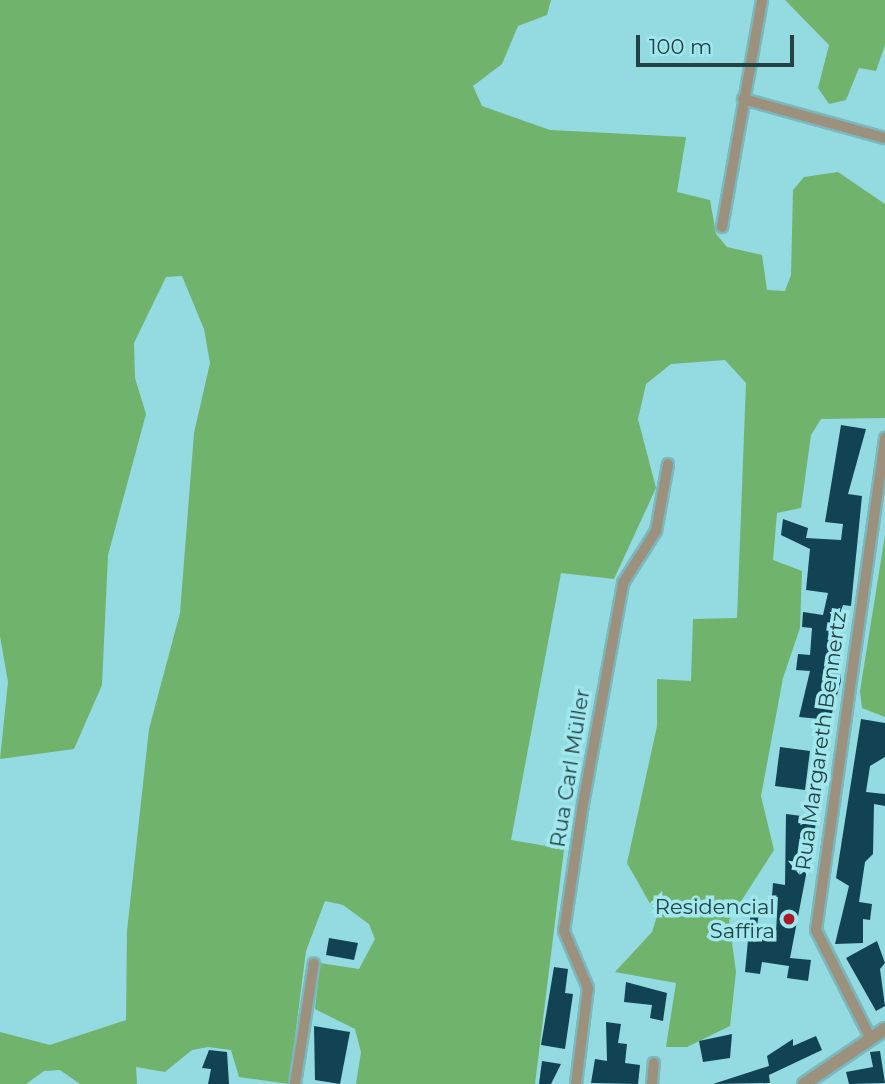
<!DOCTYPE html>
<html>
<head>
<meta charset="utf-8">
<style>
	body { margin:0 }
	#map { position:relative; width:885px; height:1084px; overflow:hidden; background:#93dae1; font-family:Montserrat,sans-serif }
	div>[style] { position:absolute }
	.forest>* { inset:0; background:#6fb36d }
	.building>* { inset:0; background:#124352 }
	.roads { filter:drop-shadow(2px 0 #7bb8be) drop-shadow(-2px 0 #7bb8be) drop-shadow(0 2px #7bb8be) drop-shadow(0 -2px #7bb8be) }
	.minor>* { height:10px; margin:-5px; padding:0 5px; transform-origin:5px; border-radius:5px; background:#9c917c }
	.tertiary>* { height:12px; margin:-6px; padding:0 6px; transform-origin:6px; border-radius:6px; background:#9c917c }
	.dots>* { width:19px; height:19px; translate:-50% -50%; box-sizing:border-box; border:4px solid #a0e7ee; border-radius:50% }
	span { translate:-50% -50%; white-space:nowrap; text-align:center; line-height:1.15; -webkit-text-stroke:7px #a0e7ee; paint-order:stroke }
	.street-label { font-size:21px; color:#244144 }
	.poi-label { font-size:21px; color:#244144 }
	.right { translate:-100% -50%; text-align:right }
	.scale { position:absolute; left:636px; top:35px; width:158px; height:32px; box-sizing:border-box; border:4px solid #244144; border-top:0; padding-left:9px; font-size:21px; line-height:24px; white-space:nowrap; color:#244144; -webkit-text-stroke:5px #a0e7ee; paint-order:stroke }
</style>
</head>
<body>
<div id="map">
	<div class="forest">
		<div style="clip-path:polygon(0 0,551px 0,547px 15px,518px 26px,502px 64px,473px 86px,482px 106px,550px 130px,686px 137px,677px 192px,710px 200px,716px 234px,727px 247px,762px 255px,767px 290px,785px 291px,791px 275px,793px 190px,804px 177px,838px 172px,885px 204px,885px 418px,821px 419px,811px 435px,801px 508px,777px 513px,773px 560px,802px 571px,800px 628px,783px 678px,761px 796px,774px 850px,729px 920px,736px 972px,730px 1026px,687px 1047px,666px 1047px,676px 983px,615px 972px,652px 932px,657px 916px,627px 863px,657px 726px,657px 679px,691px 681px,693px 619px,737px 618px,746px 383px,725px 360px,671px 364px,646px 384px,638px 419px,656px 488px,614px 579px,561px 573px,511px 840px,564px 849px,535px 1084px,356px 1084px,361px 1052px,355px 1029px,315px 1009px,320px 963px,359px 969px,375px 939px,369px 924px,343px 905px,325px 901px,306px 951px,289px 1084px,239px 1077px,231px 1050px,208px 1047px,192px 1050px,165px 1072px,136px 1067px,137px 1084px,80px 1084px,60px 1070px,44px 1071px,26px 1084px,0 1084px,0 1032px,50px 1045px,126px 1020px,127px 931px,149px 729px,180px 613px,194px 433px,210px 363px,204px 329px,182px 276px,166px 277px,134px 343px,135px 378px,146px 414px,108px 555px,102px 685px,74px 749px,0 759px,8px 682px,0 636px)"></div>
		<div style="clip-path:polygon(785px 0,885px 0,885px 45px,876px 71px,859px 68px,846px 100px,829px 104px,818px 88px,829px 45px)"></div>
		<div style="clip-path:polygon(885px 535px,885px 717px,862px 708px,860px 691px)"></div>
	</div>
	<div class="building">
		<div style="clip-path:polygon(841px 425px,866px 429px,848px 494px,862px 496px,851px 606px,843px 605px,836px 625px,833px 656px,841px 657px,841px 681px,830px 720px,799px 717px,810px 671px,796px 670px,798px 654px,810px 655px,812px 628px,802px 627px,803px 612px,823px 615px,828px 593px,806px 590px,810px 549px,781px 535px,783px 519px,808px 528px,806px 538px,841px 540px,843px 524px,825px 522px)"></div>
		<div style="clip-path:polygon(861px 719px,885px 723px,885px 757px,870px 766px,866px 792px,885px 794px,885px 806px,874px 804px,873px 854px,865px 862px,859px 902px,872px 904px,870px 920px,863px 919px,863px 943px,835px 944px,849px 886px,836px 878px)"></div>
		<div style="clip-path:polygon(780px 747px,810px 751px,805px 790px,775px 786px)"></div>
		<div style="clip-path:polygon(786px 814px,817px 818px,790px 958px,811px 960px,808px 981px,787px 978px,789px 966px,762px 962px,760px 974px,745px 972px,749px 929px,776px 932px,778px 897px,772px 896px,773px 883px,785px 885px)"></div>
		<div style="clip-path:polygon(752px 904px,760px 905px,757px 927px,749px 926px)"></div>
		<div style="clip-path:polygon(329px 938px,358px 943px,354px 960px,326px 955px)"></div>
		<div style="clip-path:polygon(877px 941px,885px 963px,880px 969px,885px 1006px,876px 1011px,846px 958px)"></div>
		<div style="clip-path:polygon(554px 967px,568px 969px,565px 993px,573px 994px,565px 1049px,541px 1045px)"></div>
		<div style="clip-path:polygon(626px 982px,667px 993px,663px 1021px,650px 1018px,652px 1005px,624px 1002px)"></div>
		<div style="clip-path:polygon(606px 1022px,621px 1024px,618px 1043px,627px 1044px,625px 1063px,640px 1065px,638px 1084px,591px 1083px,595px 1059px,607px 1061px)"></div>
		<div style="clip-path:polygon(314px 1026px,350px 1032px,340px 1084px,315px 1080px)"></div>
		<div style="clip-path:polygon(732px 1034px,730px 1058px,703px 1062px,699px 1041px)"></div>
		<div style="clip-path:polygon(816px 1036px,822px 1050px,769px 1075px,770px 1083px,713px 1084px,769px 1066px,767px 1056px,793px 1039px,793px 1046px)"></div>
		<div style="clip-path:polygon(209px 1050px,227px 1052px,229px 1084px,208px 1084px,211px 1069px,202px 1068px)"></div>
		<div style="clip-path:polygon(880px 1051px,885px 1083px,849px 1084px,846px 1072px,873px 1067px,870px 1052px)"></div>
		<div style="clip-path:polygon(542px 1061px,561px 1064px,551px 1084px,539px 1084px)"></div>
	</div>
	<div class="roads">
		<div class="minor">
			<div style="left:743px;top:99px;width:147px;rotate:15.4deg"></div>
			<div style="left:722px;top:227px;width:230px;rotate:-80deg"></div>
			<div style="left:871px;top:1039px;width:122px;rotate:-116.8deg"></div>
			<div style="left:816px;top:930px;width:497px;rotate:-82deg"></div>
			<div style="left:295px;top:1084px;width:122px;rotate:-81.1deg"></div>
			<div style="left:576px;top:1084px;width:97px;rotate:-82.9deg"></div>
			<div style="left:588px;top:988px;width:62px;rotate:-112.8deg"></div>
			<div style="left:564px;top:931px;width:128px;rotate:-81.5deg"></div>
			<div style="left:583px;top:804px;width:225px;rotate:-79.7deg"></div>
			<div style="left:623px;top:583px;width:62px;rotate:-57.6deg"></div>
			<div style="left:656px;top:531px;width:68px;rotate:-79.8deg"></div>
			<div style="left:652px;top:1084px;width:21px;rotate:-85deg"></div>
		</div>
		<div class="tertiary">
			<div style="left:804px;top:1084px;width:98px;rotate:-34.2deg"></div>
		</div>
	</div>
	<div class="dots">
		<div style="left:789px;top:919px;background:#ac1926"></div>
	</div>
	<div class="street-label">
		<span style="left:821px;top:741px;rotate:-82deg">Rua Margareth Bennertz</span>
		<span style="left:570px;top:768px;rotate:-81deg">Rua Carl Müller</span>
	</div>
	<div class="poi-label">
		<span class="right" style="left:775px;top:919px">Residencial<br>Saffira</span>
	</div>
	<div class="scale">100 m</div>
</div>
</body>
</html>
